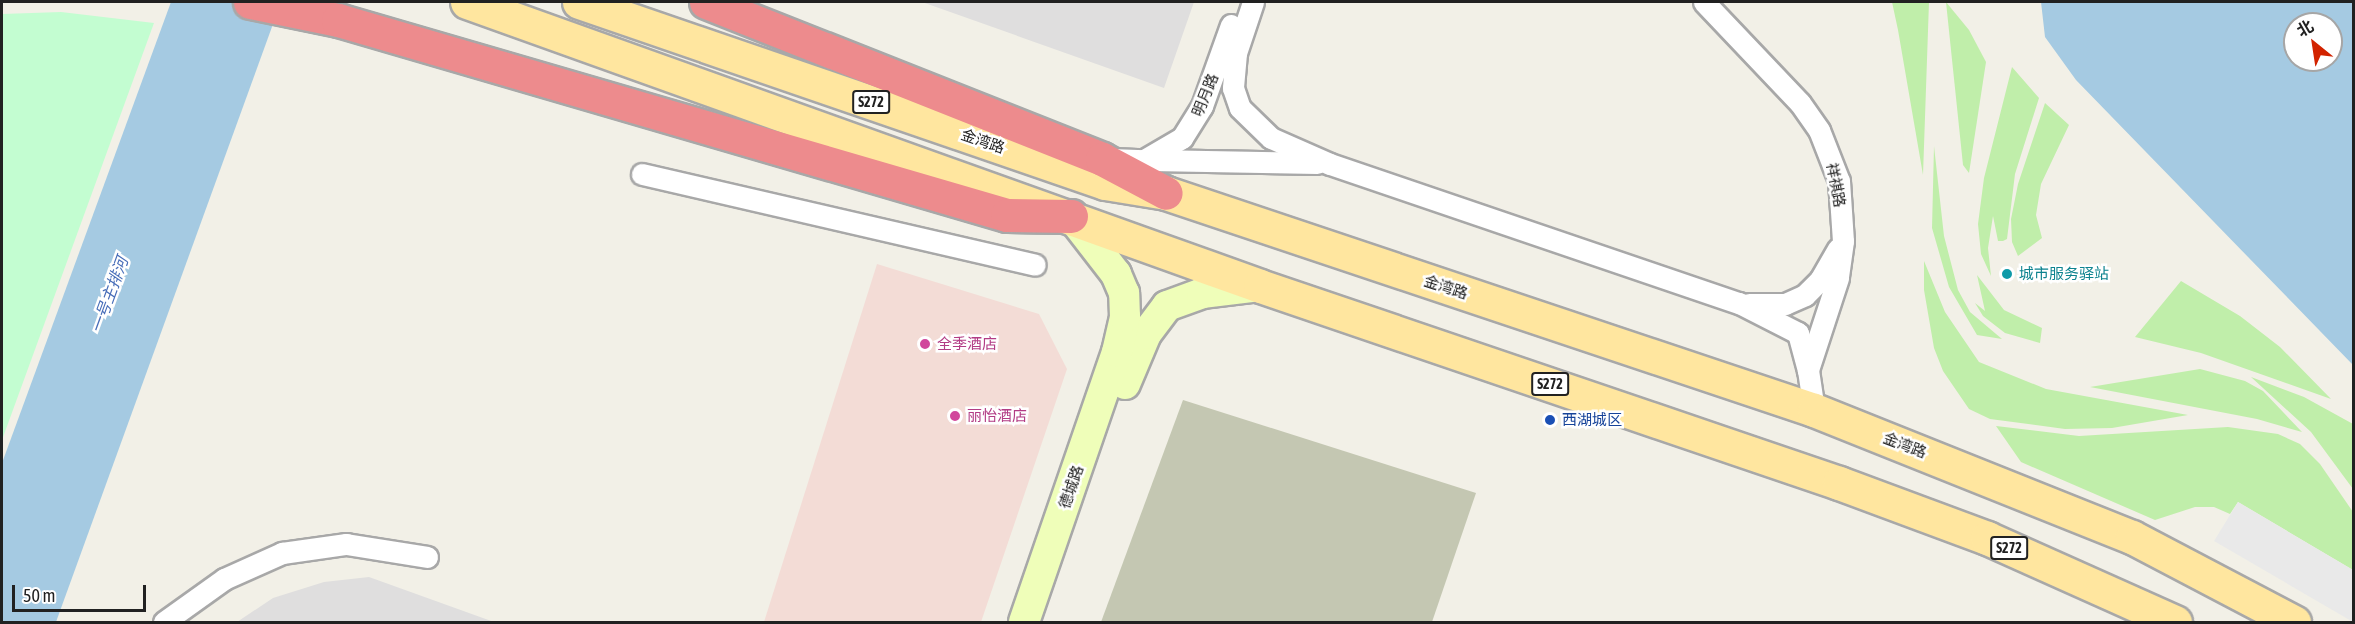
<!DOCTYPE html>
<html>
<head>
<meta charset="utf-8">
<style>
	body { margin:0 }
	#map { position:relative; width:2355px; height:624px; overflow:hidden; background:#f2f0e7; font-family:"Asap Condensed","Noto Sans SC",sans-serif }
	div>[style] { position:absolute }
	.residential>* { inset:0; background:#dfdede }
	.commercial>* { inset:0; background:#f3dcd6 }
	.construction>* { inset:0; background:#c4c7b2 }
	.grass>* { inset:0; background:#c0eeaa }
	.park>* { inset:0; background:#c3fdd1 }
	.parking>* { inset:0; background:#e9e9e9 }
	.water>* { inset:0; background:#a5cae2 }
	.roads { filter:drop-shadow(2px 0 #a8a8a8) drop-shadow(-2px 0 #a8a8a8) drop-shadow(0 2px #a8a8a8) drop-shadow(0 -2px #a8a8a8) }
	.street>* { height:21px; margin:-10.5px; padding:0 10.5px; transform-origin:10.5px; border-radius:10.5px; background:#fff }
	.secondary>* { height:30px; margin:-15px; padding:0 15px; transform-origin:15px; border-radius:15px; background:#effeb9 }
	.primary>* { height:33px; margin:-16.5px; padding:0 16.5px; transform-origin:16.5px; border-radius:16.5px; background:#ffe69f }
	.highway>* { height:33px; margin:-16.5px; padding:0 16.5px; transform-origin:16.5px; border-radius:16.5px; background:#ed8b8d }
	.dots>* { width:16px; height:16px; translate:-50% -50%; box-sizing:border-box; border:3px solid #fff; border-radius:50% }
	span { translate:-50% -50%; white-space:nowrap; text-align:center; line-height:1.15; -webkit-text-stroke:5px #fff; paint-order:stroke }
	.shield-label span { padding:2px 4px; background:#fff; border:2px solid; border-radius:4px; -webkit-text-stroke-width:0 }
	.shield-label { font-size:14px; color:#212121; font-weight:700 }
	.street-label { font-size:15px; color:#212121 }
	.culture-label { font-size:15px; color:#0d838f }
	.left { translate:0 -50%; text-align:left }
	.hotel-label { font-size:15px; color:#b23c85 }
	.transit-label { font-size:15px; color:#164399 }
	.water-label { font-size:16px; color:#466cb8; font-style:italic }
	.frame { position:absolute; inset:0; border:3px solid #212121; pointer-events:none }
	.north { position:absolute; left:2283px; top:12px; width:60px; height:60px; box-sizing:border-box; background:#fff; border:2px solid #a6a6a6; border-radius:50%; rotate:330deg; font-size:16px; font-weight:700; line-height:24px; text-align:center; color:#212121 }
	.north::after { content:''; display:block; margin:auto; width:21px; height:27px; background:#d22300; clip-path:polygon(50% 0,100% 100%,50% 72%,0 100%) }
	.scale { position:absolute; left:12px; top:585px; width:134px; height:27px; box-sizing:border-box; border:3px solid #212121; border-top:0; padding-left:8px; font-size:18px; line-height:21px; white-space:nowrap; color:#212121; -webkit-text-stroke:4px #fff; paint-order:stroke }
</style>
</head>
<body>
<div id="map">
	<div class="residential">
		<div style="clip-path:polygon(922px 2px,1194px 2px,1164px 88px)"></div>
		<div style="clip-path:polygon(369px 577px,494px 622px,237px 622px,273px 598px,324px 582px)"></div>
	</div>
	<div class="commercial">
		<div style="clip-path:polygon(877px 264px,1039px 314px,1067px 369px,981px 622px,764px 622px)"></div>
	</div>
	<div class="construction">
		<div style="clip-path:polygon(1183px 400px,1476px 493px,1432px 622px,1101px 622px)"></div>
	</div>
	<div class="grass">
		<div style="clip-path:polygon(1892px 2px,1929px 2px,1923px 175px,1898px 30px)"></div>
		<div style="clip-path:polygon(1946px 2px,1969px 30px,1986px 62px,1969px 173px,1963px 165px)"></div>
		<div style="clip-path:polygon(2012px 67px,2039px 98px,2015px 174px,2007px 239px,2003px 241px,1998px 241px,1993px 216px,1988px 248px,1991px 276px,1981px 254px,1978px 224px,1984px 178px)"></div>
		<div style="clip-path:polygon(2045px 103px,2069px 125px,2041px 184px,2036px 215px,2042px 238px,2018px 256px,2012px 242px,2011px 219px,2018px 184px)"></div>
		<div style="clip-path:polygon(1934px 146px,1944px 236px,1958px 290px,1970px 312px,2002px 339px,1977px 335px,1949px 287px,1932px 228px)"></div>
		<div style="clip-path:polygon(1924px 261px,1945px 312px,1979px 362px,2046px 389px,2188px 415px,2112px 428px,2065px 429px,1990px 419px,1969px 409px,1943px 371px,1934px 348px,1924px 290px)"></div>
		<div style="clip-path:polygon(1977px 275px,2004px 310px,2042px 328px,2040px 343px,2005px 333px,1983px 316px,1975px 303px,1985px 311px)"></div>
		<div style="clip-path:polygon(2181px 281px,2240px 316px,2280px 347px,2331px 399px,2201px 353px,2135px 337px)"></div>
		<div style="clip-path:polygon(2200px 369px,2245px 381px,2263px 391px,2302px 432px,2257px 419px,2090px 387px)"></div>
		<div style="clip-path:polygon(2251px 377px,2304px 397px,2353px 424px,2353px 489px,2311px 432px)"></div>
		<div style="clip-path:polygon(1996px 426px,2079px 436px,2228px 427px,2278px 434px,2300px 444px,2320px 464px,2353px 512px,2353px 570px,2238px 502px,2230px 514px,2214px 507px,2195px 507px,2155px 520px,2021px 462px)"></div>
	</div>
	<div class="park">
		<div style="clip-path:polygon(61px 12px,154px 23px,2px 440px,2px 14px)"></div>
	</div>
	<div class="parking">
		<div style="clip-path:polygon(2238px 502px,2353px 570px,2353px 622px,2214px 541px)"></div>
	</div>
	<div class="water">
		<div style="clip-path:polygon(171px 2px,281px 2px,56px 622px,2px 622px,2px 463px)"></div>
		<div style="clip-path:polygon(evenodd,2041px 2px,2353px 2px,2353px 365px,2076px 80px,2045px 37px,2041px 2px,2295px 24px,2331px 24px,2331px 60px,2295px 60px,2295px 24px)"></div>
	</div>
	<div class="roads">
		<div class="street">
			<div style="left:1253px;top:2px;width:54px;rotate:108.4deg"></div>
			<div style="left:1236px;top:53px;width:35px;rotate:95deg"></div>
			<div style="left:1233px;top:88px;width:21px;rotate:71deg"></div>
			<div style="left:1240px;top:108px;width:43px;rotate:44.1deg"></div>
			<div style="left:1271px;top:138px;width:64px;rotate:23.8deg"></div>
			<div style="left:1330px;top:164px;width:432px;rotate:18.8deg"></div>
			<div style="left:1739px;top:303px;width:66px;rotate:27deg"></div>
			<div style="left:1798px;top:333px;width:38px;rotate:75deg"></div>
			<div style="left:1704px;top:2px;width:139px;rotate:46.5deg"></div>
			<div style="left:1800px;top:103px;width:33px;rotate:55deg"></div>
			<div style="left:1819px;top:130px;width:55px;rotate:68.6deg"></div>
			<div style="left:1839px;top:181px;width:60px;rotate:86.2deg"></div>
			<div style="left:1843px;top:241px;width:37px;rotate:98deg"></div>
			<div style="left:1838px;top:278px;width:97px;rotate:108.1deg"></div>
			<div style="left:1808px;top:370px;width:40px;rotate:81.5deg"></div>
			<div style="left:1110px;top:159px;width:34px;rotate:2deg"></div>
			<div style="left:1144px;top:160px;width:44px;rotate:-30.1deg"></div>
			<div style="left:1182px;top:138px;width:38px;rotate:-58deg"></div>
			<div style="left:1202px;top:106px;width:86px;rotate:-70.3deg"></div>
			<div style="left:1151px;top:160px;width:166px;rotate:1deg"></div>
			<div style="left:642px;top:174px;width:403px;rotate:13deg"></div>
			<div style="left:1749px;top:304px;width:36px"></div>
			<div style="left:1785px;top:304px;width:22px;rotate:-24deg"></div>
			<div style="left:1805px;top:295px;width:21px;rotate:-45deg"></div>
			<div style="left:1820px;top:280px;width:36px;rotate:-60deg"></div>
			<div style="left:164px;top:622px;width:74px;rotate:-35.6deg"></div>
			<div style="left:224px;top:579px;width:64px;rotate:-24.1deg"></div>
			<div style="left:282px;top:553px;width:65px;rotate:-8deg"></div>
			<div style="left:346px;top:544px;width:82px;rotate:9.1deg"></div>
		</div>
		<div class="secondary">
			<div style="left:1125px;top:384px;width:54px;rotate:-67.2deg"></div>
			<div style="left:1146px;top:334px;width:35px;rotate:-53deg"></div>
			<div style="left:1167px;top:306px;width:37px;rotate:-20deg"></div>
			<div style="left:1202px;top:293px;width:58px;rotate:-6.9deg"></div>
			<div style="left:1024px;top:622px;width:286px;rotate:-71deg"></div>
			<div style="left:1117px;top:352px;width:36px;rotate:-77deg"></div>
			<div style="left:1125px;top:317px;width:24px;rotate:-92deg"></div>
			<div style="left:1124px;top:293px;width:21px;rotate:-113deg"></div>
			<div style="left:1116px;top:274px;width:73px;rotate:-127.8deg"></div>
		</div>
		<div class="primary">
			<div style="left:467px;top:2px;width:842px;rotate:19.7deg"></div>
			<div style="left:1260px;top:286px;width:612px;rotate:18.79deg"></div>
			<div style="left:1839px;top:483px;width:158px;rotate:20.4deg"></div>
			<div style="left:1987px;top:538px;width:206px;rotate:24.1deg"></div>
			<div style="left:579px;top:2px;width:556px;rotate:18.99deg"></div>
			<div style="left:1105px;top:183px;width:62px;rotate:9.3deg"></div>
			<div style="left:1166px;top:193px;width:683px;rotate:18.51deg"></div>
			<div style="left:1814px;top:410px;width:342px;rotate:21.8deg"></div>
			<div style="left:2132px;top:537px;width:183px;rotate:27.7deg"></div>
		</div>
		<div class="highway">
			<div style="left:250px;top:2px;width:90px;rotate:11.6deg"></div>
			<div style="left:338px;top:20px;width:697px;rotate:16.25deg"></div>
			<div style="left:1007px;top:215px;width:64px;rotate:0.9deg"></div>
			<div style="left:706px;top:2px;width:426px;rotate:21.6deg"></div>
			<div style="left:1102px;top:159px;width:72px;rotate:28deg"></div>
		</div>
	</div>
	<div class="dots">
		<div style="left:2007px;top:274px;background:#0f9aa8"></div>
		<div style="left:925px;top:344px;background:#d1479c"></div>
		<div style="left:955px;top:416px;background:#d1479c"></div>
		<div style="left:1550px;top:420px;background:#1a4fb4"></div>
	</div>
	<div class="shield-label">
		<span style="left:871px;top:102px">S272</span>
		<span style="left:1550px;top:384px">S272</span>
		<span style="left:2009px;top:548px">S272</span>
	</div>
	<div class="street-label">
		<span style="left:1205px;top:95px;rotate:-68deg">明月路</span>
		<span style="left:983px;top:141px;rotate:19deg">金湾路</span>
		<span style="left:1836px;top:185px;rotate:79deg">祥祺路</span>
		<span style="left:1446px;top:287px;rotate:18deg">金湾路</span>
		<span style="left:1905px;top:445px;rotate:21deg">金湾路</span>
		<span style="left:1071px;top:487px;rotate:-71deg">德城路</span>
	</div>
	<div class="culture-label">
		<span class="left" style="left:2019px;top:274px">城市服务驿站</span>
	</div>
	<div class="hotel-label">
		<span class="left" style="left:937px;top:344px">全季酒店</span>
		<span class="left" style="left:967px;top:416px">丽怡酒店</span>
	</div>
	<div class="transit-label">
		<span class="left" style="left:1562px;top:420px">西湖城区</span>
	</div>
	<div class="water-label">
		<span style="left:109px;top:295px;rotate:-70deg">一号主排河</span>
	</div>
	<div class="frame"></div>
	<div class="north">北</div>
	<div class="scale">50 m</div>
</div>
</body>
</html>
